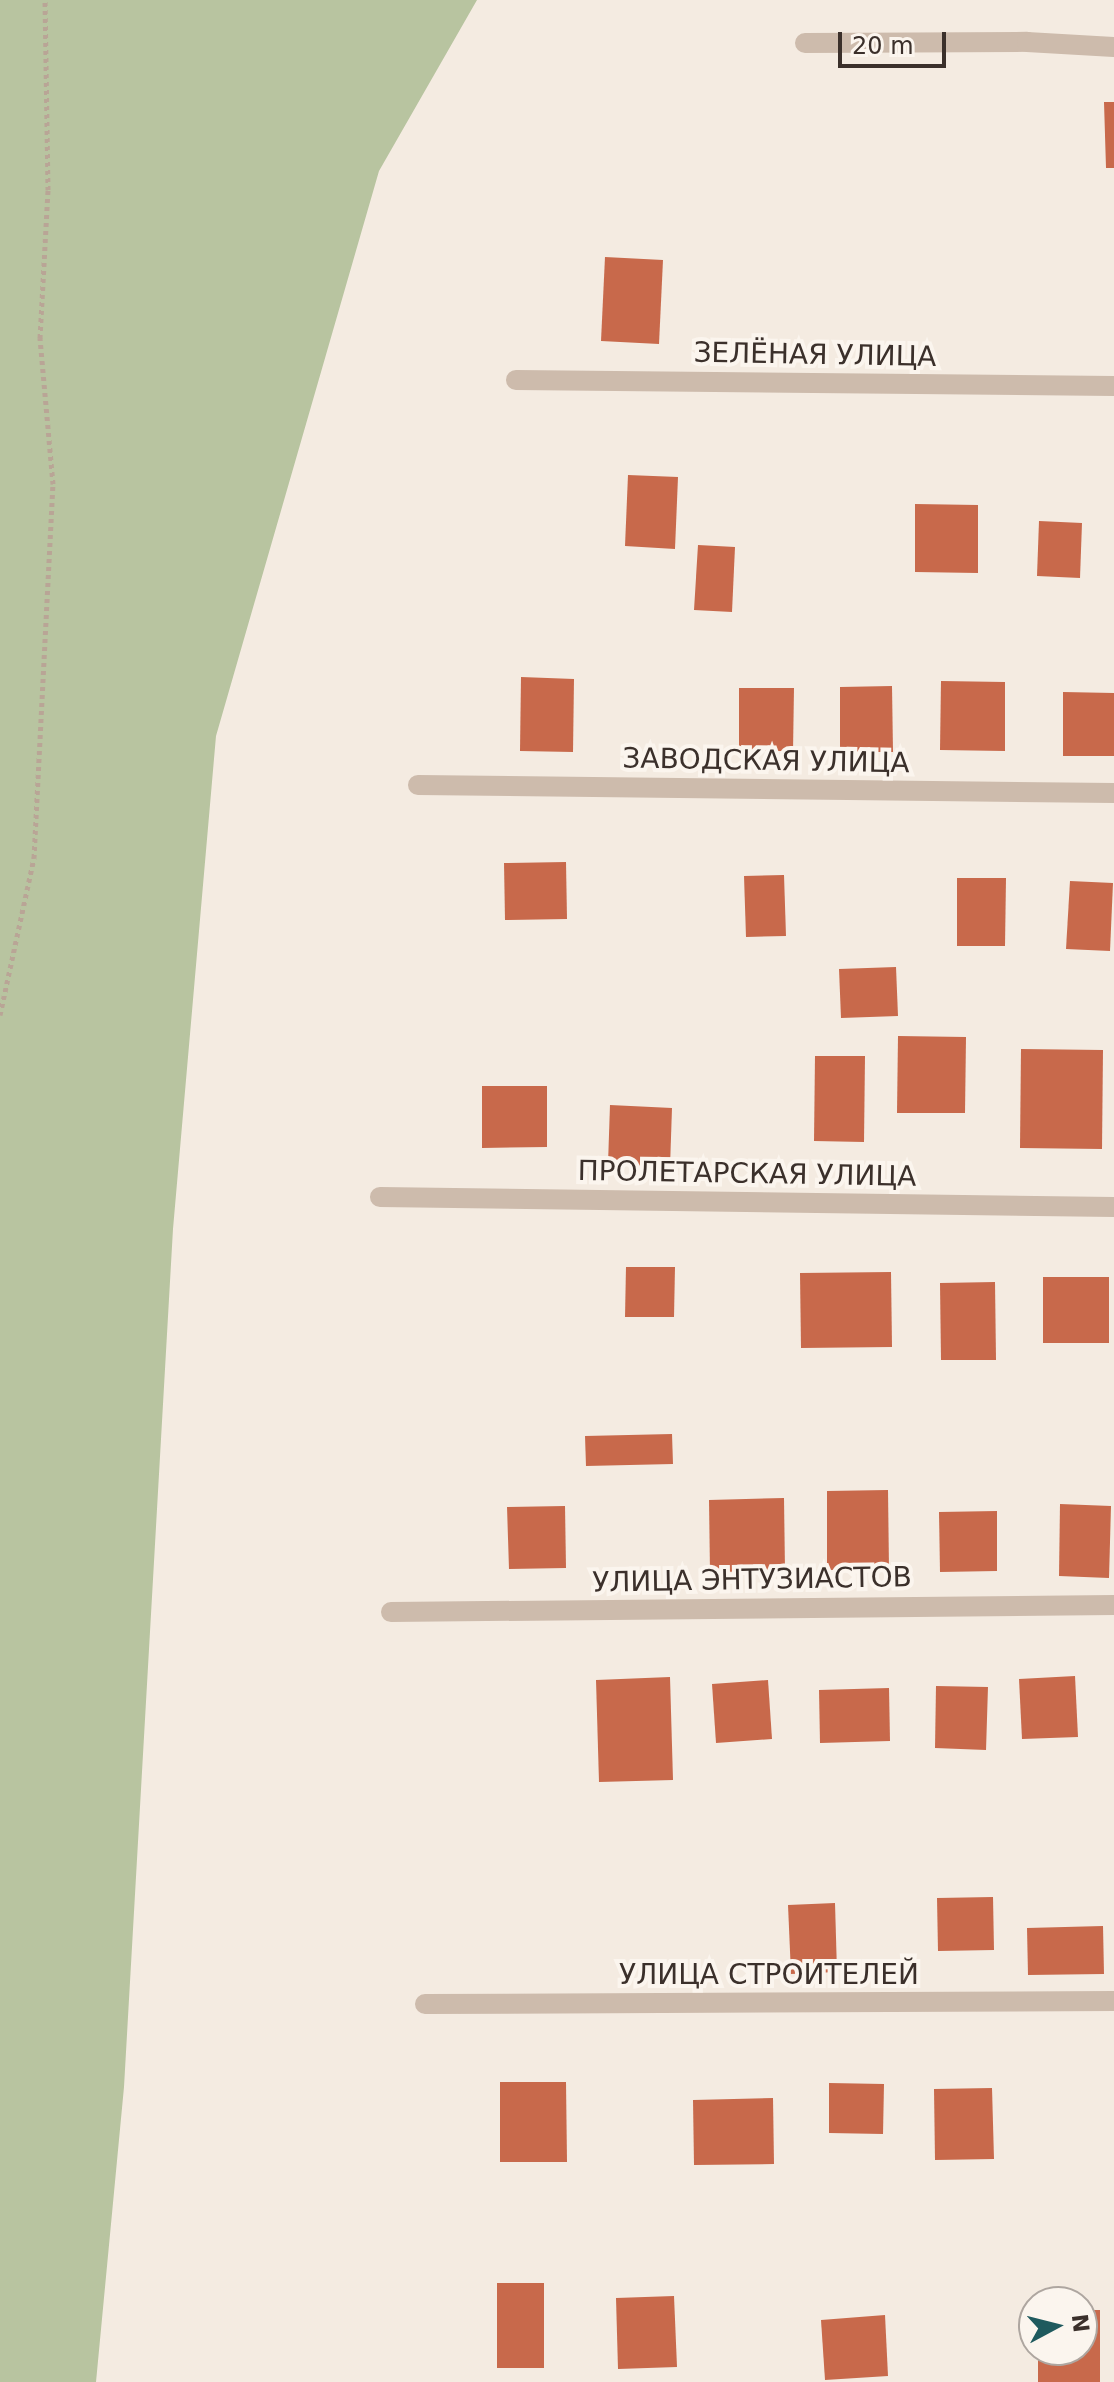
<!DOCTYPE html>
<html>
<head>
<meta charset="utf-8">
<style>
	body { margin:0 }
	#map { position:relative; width:1114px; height:2382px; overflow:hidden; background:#f4ebe1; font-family:"DejaVu Sans",sans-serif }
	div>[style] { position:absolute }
	.green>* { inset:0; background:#b8c4a0 }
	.building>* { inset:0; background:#c8694b }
	.path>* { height:5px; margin-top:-2.5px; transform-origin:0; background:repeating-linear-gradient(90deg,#b9a596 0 4px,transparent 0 8px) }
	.minor>* { height:20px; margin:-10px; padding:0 10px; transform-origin:10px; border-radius:10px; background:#cdbbac }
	span { translate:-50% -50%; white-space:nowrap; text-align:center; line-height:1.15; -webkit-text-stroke:8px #fbf5ee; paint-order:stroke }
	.street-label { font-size:28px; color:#3b302b }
	.north { position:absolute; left:1018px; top:2286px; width:80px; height:80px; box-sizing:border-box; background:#fbf5ee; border:2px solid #aea6a0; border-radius:50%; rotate:83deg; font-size:22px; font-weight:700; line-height:32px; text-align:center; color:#3b302b }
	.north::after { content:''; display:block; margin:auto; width:28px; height:36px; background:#1f5a5e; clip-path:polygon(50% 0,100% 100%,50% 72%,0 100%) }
	.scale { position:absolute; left:838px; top:32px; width:108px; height:36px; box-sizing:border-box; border:4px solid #3b302b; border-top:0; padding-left:10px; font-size:24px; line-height:28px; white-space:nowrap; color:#3b302b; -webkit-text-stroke:6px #fbf5ee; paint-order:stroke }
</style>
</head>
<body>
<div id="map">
	<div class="green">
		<div style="clip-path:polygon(0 0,477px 0,379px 171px,216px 736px,173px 1229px,124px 2087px,96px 2382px,0 2382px)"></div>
	</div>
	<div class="building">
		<div style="clip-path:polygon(1104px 102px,1114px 102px,1114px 168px,1106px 168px)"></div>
		<div style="clip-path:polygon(605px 257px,663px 260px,659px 344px,601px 341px)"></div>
		<div style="clip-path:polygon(628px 475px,678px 477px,675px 549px,625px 546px)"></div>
		<div style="clip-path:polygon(915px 504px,978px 505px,978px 573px,915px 572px)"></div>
		<div style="clip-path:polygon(1039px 521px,1082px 523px,1080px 578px,1037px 576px)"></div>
		<div style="clip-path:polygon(698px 545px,735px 547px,732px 612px,694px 610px)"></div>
		<div style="clip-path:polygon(521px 677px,574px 679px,573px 752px,520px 751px)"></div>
		<div style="clip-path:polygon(941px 681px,1005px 682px,1005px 751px,940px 750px)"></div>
		<div style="clip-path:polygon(892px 686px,893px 752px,840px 752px,840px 687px)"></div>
		<div style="clip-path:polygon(739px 688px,794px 688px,793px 751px,739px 751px)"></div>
		<div style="clip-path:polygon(1063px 692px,1114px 693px,1114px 756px,1063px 756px)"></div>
		<div style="clip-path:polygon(566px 862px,567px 919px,505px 920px,504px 863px)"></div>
		<div style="clip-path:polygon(784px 875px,786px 936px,746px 937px,744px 876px)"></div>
		<div style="clip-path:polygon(957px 878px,1006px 878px,1005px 946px,957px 946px)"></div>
		<div style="clip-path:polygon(1070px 881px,1113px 883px,1110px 951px,1066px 949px)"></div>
		<div style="clip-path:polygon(896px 967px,898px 1016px,841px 1018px,839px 969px)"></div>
		<div style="clip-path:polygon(898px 1036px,966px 1037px,965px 1113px,897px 1113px)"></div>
		<div style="clip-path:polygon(1021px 1049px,1103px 1050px,1102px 1149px,1020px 1148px)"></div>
		<div style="clip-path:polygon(815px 1056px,865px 1056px,864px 1142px,814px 1141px)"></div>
		<div style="clip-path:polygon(482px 1086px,547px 1086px,547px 1147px,482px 1148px)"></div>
		<div style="clip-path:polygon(610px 1105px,672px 1108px,670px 1167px,608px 1164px)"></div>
		<div style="clip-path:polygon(626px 1267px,675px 1267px,674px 1317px,625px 1317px)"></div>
		<div style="clip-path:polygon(891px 1272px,892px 1347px,801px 1348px,800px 1273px)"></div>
		<div style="clip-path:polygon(1043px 1277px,1109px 1277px,1109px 1343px,1043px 1343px)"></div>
		<div style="clip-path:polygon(995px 1282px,996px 1360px,941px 1360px,940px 1283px)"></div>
		<div style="clip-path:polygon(672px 1434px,673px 1464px,586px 1466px,585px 1436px)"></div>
		<div style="clip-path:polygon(888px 1490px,889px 1569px,827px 1570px,827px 1491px)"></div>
		<div style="clip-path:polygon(784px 1498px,785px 1571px,710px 1572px,709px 1500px)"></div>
		<div style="clip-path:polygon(1060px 1504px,1111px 1506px,1109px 1578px,1059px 1576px)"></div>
		<div style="clip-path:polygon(565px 1506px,566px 1568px,509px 1569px,507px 1507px)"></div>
		<div style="clip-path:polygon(997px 1511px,997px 1571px,940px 1572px,939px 1512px)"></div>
		<div style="clip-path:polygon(1075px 1676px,1078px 1737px,1022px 1739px,1019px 1679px)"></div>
		<div style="clip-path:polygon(670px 1677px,673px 1780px,599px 1782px,596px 1680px)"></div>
		<div style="clip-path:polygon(768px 1680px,772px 1739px,716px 1743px,712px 1684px)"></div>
		<div style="clip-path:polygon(936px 1686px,988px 1687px,986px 1750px,935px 1748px)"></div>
		<div style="clip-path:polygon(889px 1688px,890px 1741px,820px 1743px,819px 1690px)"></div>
		<div style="clip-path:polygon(993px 1897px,994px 1950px,938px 1951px,937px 1898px)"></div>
		<div style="clip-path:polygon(835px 1903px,837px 1972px,791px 1974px,788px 1905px)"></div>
		<div style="clip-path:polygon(1103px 1926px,1104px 1974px,1028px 1975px,1027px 1928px)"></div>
		<div style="clip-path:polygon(500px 2082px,566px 2082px,567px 2162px,500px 2162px)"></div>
		<div style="clip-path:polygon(829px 2083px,884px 2084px,883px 2134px,829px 2133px)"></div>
		<div style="clip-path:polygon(992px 2088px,994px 2159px,935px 2160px,934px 2089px)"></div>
		<div style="clip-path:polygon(773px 2098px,774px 2164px,694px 2165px,693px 2100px)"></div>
		<div style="clip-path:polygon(497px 2283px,544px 2283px,544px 2368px,497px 2368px)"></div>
		<div style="clip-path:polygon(674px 2296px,677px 2367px,618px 2369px,616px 2298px)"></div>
		<div style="clip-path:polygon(1082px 2310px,1100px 2310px,1100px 2382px,1038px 2382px,1038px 2350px,1082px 2350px)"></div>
		<div style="clip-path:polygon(885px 2315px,888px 2376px,825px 2380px,821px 2320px)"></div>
	</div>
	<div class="path">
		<div style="left:0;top:1015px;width:161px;rotate:-77.8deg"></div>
		<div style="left:34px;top:858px;width:374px;rotate:-87.1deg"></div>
		<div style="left:53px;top:484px;width:147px;rotate:-95.1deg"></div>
		<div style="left:40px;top:338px;width:148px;rotate:-86.9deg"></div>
		<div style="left:48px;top:190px;width:190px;rotate:-90.9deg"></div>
	</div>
	<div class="minor">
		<div style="left:805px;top:43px;width:222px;rotate:-0.3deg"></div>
		<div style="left:1027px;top:42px;width:87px;rotate:3.3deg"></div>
		<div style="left:516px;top:380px;width:598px;rotate:0.57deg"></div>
		<div style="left:418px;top:785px;width:696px;rotate:0.66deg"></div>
		<div style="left:380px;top:1197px;width:734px;rotate:0.78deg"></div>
		<div style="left:391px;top:1612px;width:723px;rotate:-0.55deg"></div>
		<div style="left:425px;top:2004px;width:689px;rotate:-0.25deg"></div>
	</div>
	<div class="street-label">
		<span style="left:815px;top:355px;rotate:1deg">ЗЕЛЁНАЯ УЛИЦА</span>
		<span style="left:766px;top:761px;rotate:1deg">ЗАВОДСКАЯ УЛИЦА</span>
		<span style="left:747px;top:1174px;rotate:1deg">ПРОЛЕТАРСКАЯ УЛИЦА</span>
		<span style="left:752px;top:1580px;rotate:-1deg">УЛИЦА ЭНТУЗИАСТОВ</span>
		<span style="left:769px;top:1975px">УЛИЦА СТРОИТЕЛЕЙ</span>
	</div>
	<div class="north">N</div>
	<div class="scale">20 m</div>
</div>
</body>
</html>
